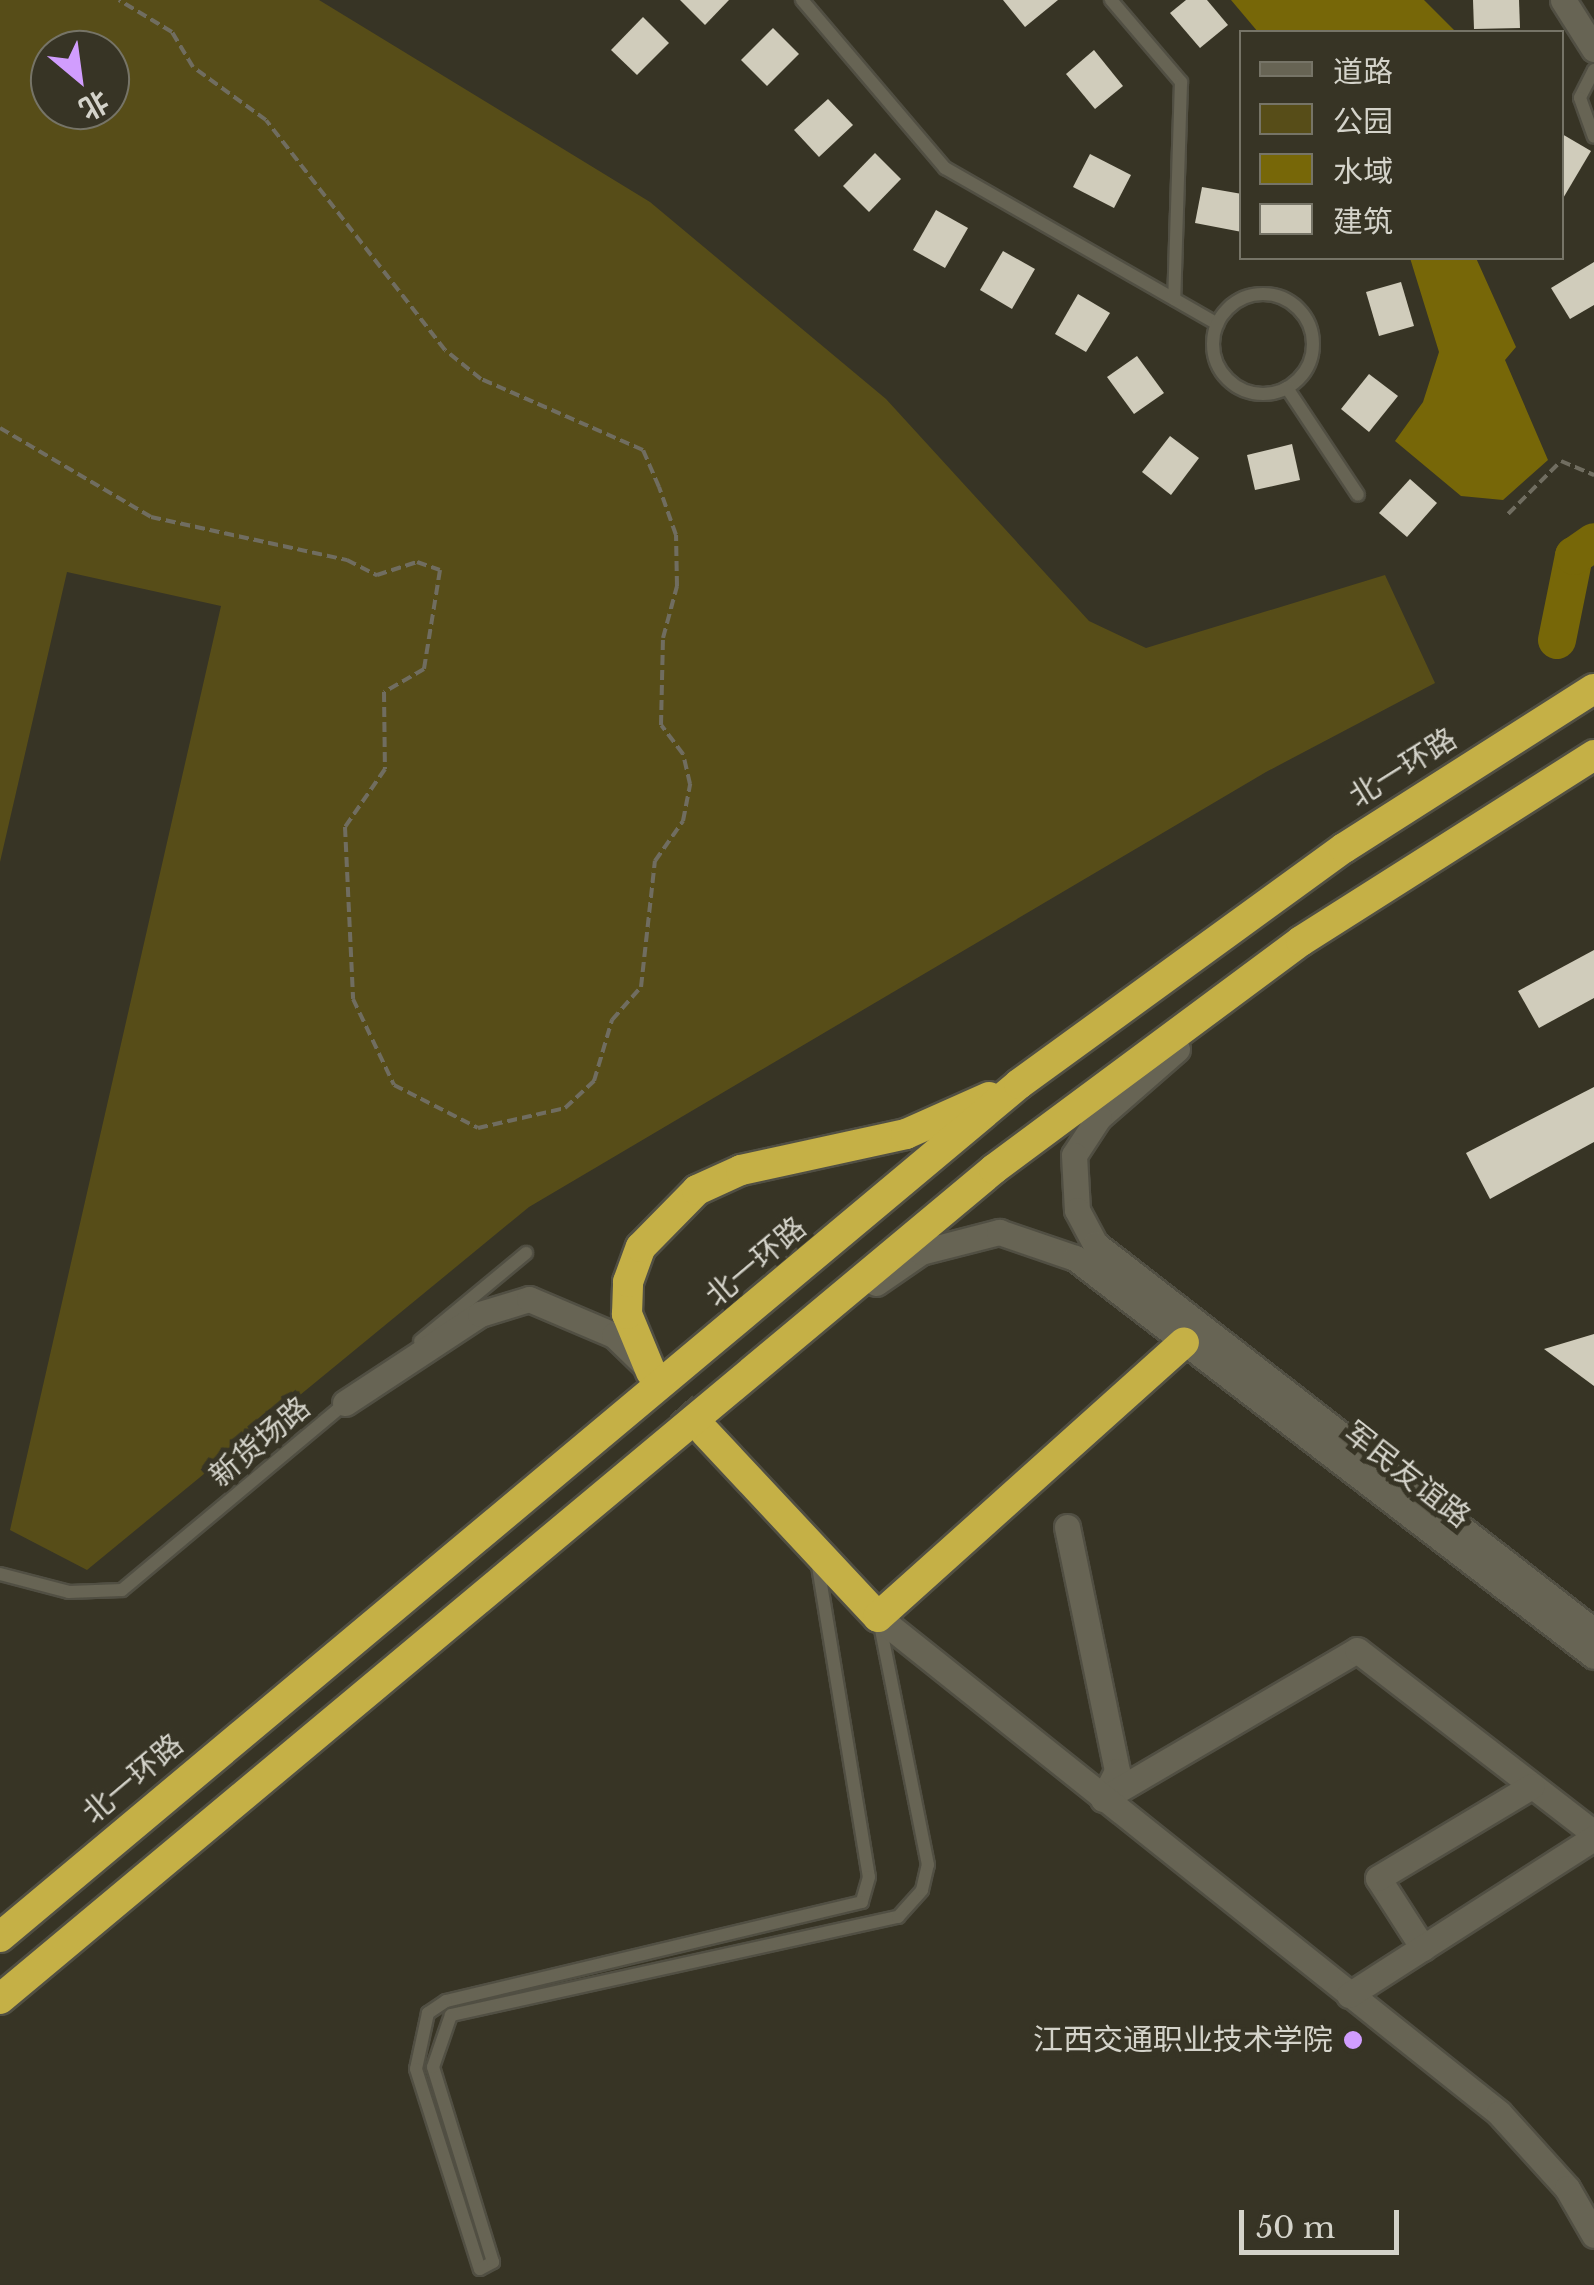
<!DOCTYPE html>
<html>
<head>
<meta charset="utf-8">
<style>
	body { margin:0 }
	#map { position:relative; width:1594px; height:2285px; overflow:hidden; background:#373425; font-family:"Libre Baskerville","Noto Sans SC",serif }
	div>[style] { position:absolute }
	.green>* { inset:0; background:#574d18 }
	.water>* { inset:0; background:#776708 }
	.river>* { height:38px; margin:-19px; padding:0 19px; transform-origin:19px; border-radius:19px; background:#776708 }
	.building>* { inset:0; background:#d0ccbb }
	.highway-tunnel>* { height:30px; margin-top:-15px; transform-origin:0; background:repeating-linear-gradient(90deg,#4f4c3e 0 30px,transparent 0 45px) }
	.path>* { height:4px; margin-top:-2px; transform-origin:0; background:repeating-linear-gradient(90deg,#706d60 0 10px,transparent 0 15px) }
	.roads { filter:drop-shadow(2px 0 #514f43) drop-shadow(-2px 0 #514f43) drop-shadow(0 2px #514f43) drop-shadow(0 -2px #514f43) }
	.lane>* { height:12px; margin:-6px; padding:0 6px; transform-origin:6px; border-radius:6px; background:#676454 }
	.lane>.ring { margin:-6px; padding:0; box-sizing:content-box; background:none; border:12px solid #676454; border-radius:50% }
	.street>* { height:25px; margin:-12.5px; padding:0 12.5px; transform-origin:12.5px; border-radius:12.5px; background:#676454 }
	.secondary>* { height:25px; margin:-12.5px; padding:0 12.5px; transform-origin:12.5px; border-radius:12.5px; background:#676454 }
	.highway>* { height:30px; margin:-15px; padding:0 15px; transform-origin:15px; border-radius:15px; background:#c5b046 }
	.dots>* { width:28px; height:28px; translate:-50% -50%; box-sizing:border-box; border:5px solid #373425; border-radius:50% }
	span { translate:-50% -50%; white-space:nowrap; text-align:center; line-height:1.15; -webkit-text-stroke:10px #373425; paint-order:stroke }
	.street-label { font-size:30px; color:#d4d3ca }
	.poi-label { font-size:30px; color:#d4d3ca }
	.right { translate:-100% -50%; text-align:right }
	.legend { position:absolute; left:1239px; top:30px; width:325px; height:230px; box-sizing:border-box; background:#373425; border:2px solid #767467; margin:0; padding:12px 18px; list-style:none; font-size:30px; color:#d4d3ca }
	.legend li { display:flex; align-items:center; gap:20px; height:50px }
	.legend b { width:50px; border:2px solid #767467 }
	.north { position:absolute; left:30px; top:30px; width:100px; height:100px; box-sizing:border-box; background:#373425; border:2px solid #767467; border-radius:50%; rotate:151deg; font-size:28px; font-weight:700; line-height:40px; text-align:center; color:#d4d3ca }
	.north::after { content:''; display:block; margin:auto; width:35px; height:45px; background:#d19dfe; clip-path:polygon(50% 0,100% 100%,50% 72%,0 100%) }
	.scale { position:absolute; left:1239px; top:2210px; width:160px; height:45px; box-sizing:border-box; border:5px solid #d4d3ca; border-top:0; padding-left:12px; font-size:30px; line-height:35px; white-space:nowrap; color:#d4d3ca; -webkit-text-stroke:8px #373425; paint-order:stroke }
</style>
</head>
<body>
<div id="map">
	<div class="green">
		<div style="clip-path:polygon(evenodd,0 0,319px 0,650px 202px,886px 399px,1089px 621px,1146px 648px,1385px 575px,1435px 683px,1266px 772px,529px 1207px,87px 1570px,10px 1530px,221px 606px,67px 572px,0 862px,0 0,50px 50px,110px 50px,110px 110px,50px 110px,50px 50px)"></div>
	</div>
	<div class="water">
		<div style="clip-path:polygon(1231px 0,1424px 0,1456px 32px,1258px 32px)"></div>
		<div style="clip-path:polygon(1410px 258px,1476px 258px,1516px 347px,1505px 360px,1548px 460px,1503px 500px,1461px 496px,1395px 441px,1423px 402px,1439px 352px)"></div>
	</div>
	<div class="river">
		<div style="left:1557px;top:640px;width:86px;rotate:-78.6deg"></div>
		<div style="left:1574px;top:556px;width:24px;rotate:-35deg"></div>
	</div>
	<div class="building">
		<div style="clip-path:polygon(680px 0,729px 0,705px 25px)"></div>
		<div style="clip-path:polygon(1003px 0,1058px 0,1025px 27px)"></div>
		<div style="clip-path:polygon(1186px 0,1207px 0,1228px 25px,1200px 48px,1170px 13px)"></div>
		<div style="clip-path:polygon(1473px 0,1519px 0,1520px 28px,1474px 29px)"></div>
		<div style="clip-path:polygon(643px 17px,669px 43px,637px 75px,611px 50px)"></div>
		<div style="clip-path:polygon(773px 28px,799px 54px,767px 86px,741px 60px)"></div>
		<div style="clip-path:polygon(1094px 50px,1123px 86px,1095px 109px,1066px 74px)"></div>
		<div style="clip-path:polygon(828px 99px,853px 125px,819px 157px,794px 130px)"></div>
		<div style="clip-path:polygon(1562px 134px,1591px 151px,1562px 200px)"></div>
		<div style="clip-path:polygon(875px 153px,901px 179px,869px 212px,843px 186px)"></div>
		<div style="clip-path:polygon(1090px 154px,1131px 175px,1114px 208px,1073px 187px)"></div>
		<div style="clip-path:polygon(1202px 187px,1242px 194px,1242px 232px,1195px 223px)"></div>
		<div style="clip-path:polygon(936px 210px,968px 228px,945px 268px,913px 250px)"></div>
		<div style="clip-path:polygon(1003px 251px,1035px 269px,1012px 309px,980px 290px)"></div>
		<div style="clip-path:polygon(1594px 262px,1594px 305px,1570px 319px,1551px 288px)"></div>
		<div style="clip-path:polygon(1401px 282px,1414px 326px,1379px 336px,1366px 292px)"></div>
		<div style="clip-path:polygon(1078px 294px,1110px 313px,1086px 352px,1055px 334px)"></div>
		<div style="clip-path:polygon(1137px 356px,1164px 393px,1134px 414px,1107px 377px)"></div>
		<div style="clip-path:polygon(1369px 374px,1398px 396px,1369px 432px,1341px 409px)"></div>
		<div style="clip-path:polygon(1170px 436px,1199px 458px,1171px 495px,1142px 472px)"></div>
		<div style="clip-path:polygon(1292px 444px,1300px 480px,1255px 490px,1247px 455px)"></div>
		<div style="clip-path:polygon(1410px 479px,1437px 503px,1407px 537px,1379px 513px)"></div>
		<div style="clip-path:polygon(1594px 950px,1594px 998px,1539px 1028px,1518px 991px)"></div>
		<div style="clip-path:polygon(1594px 1087px,1594px 1142px,1490px 1199px,1466px 1153px)"></div>
		<div style="clip-path:polygon(1594px 1334px,1594px 1386px,1544px 1349px)"></div>
	</div>
	<div class="highway-tunnel">
		<div style="left:651px;top:1372px;width:81px;rotate:48deg"></div>
	</div>
	<div class="path">
		<div style="left:0;top:428px;width:175px;rotate:30.5deg"></div>
		<div style="left:151px;top:517px;width:201px;rotate:12.4deg"></div>
		<div style="left:347px;top:560px;width:34px;rotate:27deg"></div>
		<div style="left:377px;top:575px;width:42px;rotate:-18deg"></div>
		<div style="left:417px;top:562px;width:24px;rotate:19deg"></div>
		<div style="left:440px;top:570px;width:100px;rotate:99.2deg"></div>
		<div style="left:424px;top:669px;width:46px;rotate:150.1deg"></div>
		<div style="left:384px;top:692px;width:77px;rotate:89.3deg"></div>
		<div style="left:385px;top:769px;width:70px;rotate:124.6deg"></div>
		<div style="left:345px;top:827px;width:172px;rotate:87.3deg"></div>
		<div style="left:353px;top:999px;width:95px;rotate:64.5deg"></div>
		<div style="left:394px;top:1085px;width:94px;rotate:27.1deg"></div>
		<div style="left:478px;top:1128px;width:89px;rotate:-12.9deg"></div>
		<div style="left:565px;top:1108px;width:40px;rotate:-43deg"></div>
		<div style="left:594px;top:1081px;width:64px;rotate:-73.6deg"></div>
		<div style="left:612px;top:1020px;width:44px;rotate:-48.7deg"></div>
		<div style="left:641px;top:987px;width:127px;rotate:-83.7deg"></div>
		<div style="left:655px;top:861px;width:49px;rotate:-55deg"></div>
		<div style="left:683px;top:821px;width:38px;rotate:-79deg"></div>
		<div style="left:690px;top:784px;width:31px;rotate:-103deg"></div>
		<div style="left:683px;top:754px;width:36px;rotate:-127deg"></div>
		<div style="left:661px;top:725px;width:87px;rotate:-88.7deg"></div>
		<div style="left:663px;top:638px;width:54px;rotate:-74.9deg"></div>
		<div style="left:677px;top:586px;width:51px;rotate:-91.1deg"></div>
		<div style="left:676px;top:535px;width:51px;rotate:-109.5deg"></div>
		<div style="left:659px;top:487px;width:40px;rotate:-113.4deg"></div>
		<div style="left:643px;top:450px;width:177px;rotate:-156.3deg"></div>
		<div style="left:481px;top:379px;width:46px;rotate:-141.1deg"></div>
		<div style="left:445px;top:350px;width:291px;rotate:-127.9deg"></div>
		<div style="left:266px;top:120px;width:90px;rotate:-144deg"></div>
		<div style="left:193px;top:67px;width:41px;rotate:-121deg"></div>
		<div style="left:172px;top:32px;width:62px;rotate:-148.9deg"></div>
		<div style="left:1508px;top:514px;width:75px;rotate:-45deg"></div>
		<div style="left:1561px;top:461px;width:36px;rotate:23deg"></div>
	</div>
	<div class="roads">
		<div class="lane">
			<div style="left:802px;top:0;width:221px;rotate:49.6deg"></div>
			<div style="left:945px;top:168px;width:314px;rotate:29.8deg"></div>
			<div style="left:1111px;top:0;width:108px;rotate:49.5deg"></div>
			<div style="left:1181px;top:82px;width:217px;rotate:91.8deg"></div>
			<div style="left:1594px;top:70px;width:31px;rotate:117deg"></div>
			<div style="left:1580px;top:98px;width:41px;rotate:70.3deg"></div>
			<div class="ring" style="left:1213px;top:294px;width:88px;height:88px"></div>
			<div style="left:1287px;top:388px;width:128px;rotate:56.4deg"></div>
			<div style="left:420px;top:1341px;width:138px;rotate:-39.7deg"></div>
			<div style="left:817px;top:1560px;width:321px;rotate:80.7deg"></div>
			<div style="left:869px;top:1877px;width:26px;rotate:106deg"></div>
			<div style="left:862px;top:1902px;width:428px;rotate:166.6deg"></div>
			<div style="left:446px;top:2001px;width:22px;rotate:146deg"></div>
			<div style="left:428px;top:2013px;width:57px;rotate:102.1deg"></div>
			<div style="left:416px;top:2069px;width:210px;rotate:72.3deg"></div>
			<div style="left:480px;top:2269px;width:15px;rotate:-28deg"></div>
			<div style="left:493px;top:2262px;width:204px;rotate:-107.1deg"></div>
			<div style="left:433px;top:2067px;width:55px;rotate:-70.9deg"></div>
			<div style="left:451px;top:2015px;width:458px;rotate:-12.4deg"></div>
			<div style="left:898px;top:1917px;width:36px;rotate:-48deg"></div>
			<div style="left:922px;top:1890px;width:26px;rotate:-77deg"></div>
			<div style="left:928px;top:1865px;width:250px;rotate:-101.3deg"></div>
			<div style="left:0;top:1574px;width:71px;rotate:14.6deg"></div>
			<div style="left:69px;top:1592px;width:53px;rotate:-2.2deg"></div>
			<div style="left:122px;top:1590px;width:293px;rotate:-39.9deg"></div>
		</div>
		<div class="street">
			<div style="left:1563px;top:0;width:58px;rotate:57.7deg"></div>
			<div style="left:1067px;top:1527px;width:249px;rotate:78.4deg"></div>
			<div style="left:1117px;top:1771px;width:31px;rotate:117deg"></div>
			<div style="left:1103px;top:1799px;width:294px;rotate:-30.4deg"></div>
			<div style="left:1357px;top:1650px;width:299px;rotate:37.7deg"></div>
			<div style="left:878px;top:1617px;width:795px;rotate:38.61deg"></div>
			<div style="left:1499px;top:2113px;width:101px;rotate:47.8deg"></div>
			<div style="left:1567px;top:2188px;width:54px;rotate:60.1deg"></div>
			<div style="left:1423px;top:1948px;width:83px;rotate:-122.7deg"></div>
			<div style="left:1378px;top:1878px;width:179px;rotate:-30.9deg"></div>
			<div style="left:1349px;top:1995px;width:291px;rotate:-32.7deg"></div>
		</div>
		<div class="secondary">
			<div style="left:1177px;top:1049px;width:103px;rotate:138.9deg"></div>
			<div style="left:1099px;top:1117px;width:45px;rotate:123.3deg"></div>
			<div style="left:1074px;top:1155px;width:55px;rotate:86.9deg"></div>
			<div style="left:1077px;top:1210px;width:38px;rotate:62deg"></div>
			<div style="left:1095px;top:1244px;width:631px;rotate:37.8deg"></div>
			<div style="left:876px;top:1283px;width:55px;rotate:-34.6deg"></div>
			<div style="left:921px;top:1252px;width:81px;rotate:-14.4deg"></div>
			<div style="left:999px;top:1232px;width:80px;rotate:18.9deg"></div>
			<div style="left:1075px;top:1258px;width:654px;rotate:37.48deg"></div>
			<div style="left:345px;top:1403px;width:162px;rotate:-33.4deg"></div>
			<div style="left:480px;top:1314px;width:51px;rotate:-17deg"></div>
			<div style="left:529px;top:1299px;width:92px;rotate:23deg"></div>
			<div style="left:614px;top:1335px;width:47px;rotate:44.1deg"></div>
		</div>
		<div class="highway">
			<div style="left:651px;top:1372px;width:63px;rotate:-112.5deg"></div>
			<div style="left:627px;top:1314px;width:32px;rotate:-88deg"></div>
			<div style="left:628px;top:1282px;width:37px;rotate:-70deg"></div>
			<div style="left:641px;top:1247px;width:80px;rotate:-45.5deg"></div>
			<div style="left:697px;top:1190px;width:48px;rotate:-24.4deg"></div>
			<div style="left:741px;top:1170px;width:169px;rotate:-12.3deg"></div>
			<div style="left:906px;top:1134px;width:91px;rotate:-24deg"></div>
			<div style="left:705px;top:1432px;width:253px;rotate:46.9deg"></div>
			<div style="left:878px;top:1617px;width:411px;rotate:-41.9deg"></div>
			<div style="left:0;top:1937px;width:1329px;rotate:-39.93deg"></div>
			<div style="left:1019px;top:1084px;width:402px;rotate:-36deg"></div>
			<div style="left:1344px;top:848px;width:296px;rotate:-32.5deg"></div>
			<div style="left:0;top:1999px;width:1295px;rotate:-39.86deg"></div>
			<div style="left:994px;top:1169px;width:382px;rotate:-36.6deg"></div>
			<div style="left:1301px;top:941px;width:347px;rotate:-32.4deg"></div>
		</div>
	</div>
	<div class="dots">
		<div style="left:1353px;top:2040px;background:#d19dfe"></div>
	</div>
	<div class="street-label">
		<span style="left:1403px;top:768px;rotate:-32deg">北一环路</span>
		<span style="left:756px;top:1262px;rotate:-40deg">北一环路</span>
		<span style="left:260px;top:1442px;rotate:-40deg">新货场路</span>
		<span style="left:1407px;top:1475px;rotate:38deg">军民友谊路</span>
		<span style="left:133px;top:1779px;rotate:-40deg">北一环路</span>
	</div>
	<div class="poi-label">
		<span class="right" style="left:1333px;top:2040px">江西交通职业技术学院</span>
	</div>
	<ul class="legend">
	<li><b style="height:12px;background:#676454"></b>道路</li>
	<li><b style="height:28px;background:#574d18"></b>公园</li>
	<li><b style="height:28px;background:#776708"></b>水域</li>
	<li><b style="height:28px;background:#d0ccbb"></b>建筑</li>
	</ul>
	<div class="north">北</div>
	<div class="scale">50 m</div>
</div>
</body>
</html>
